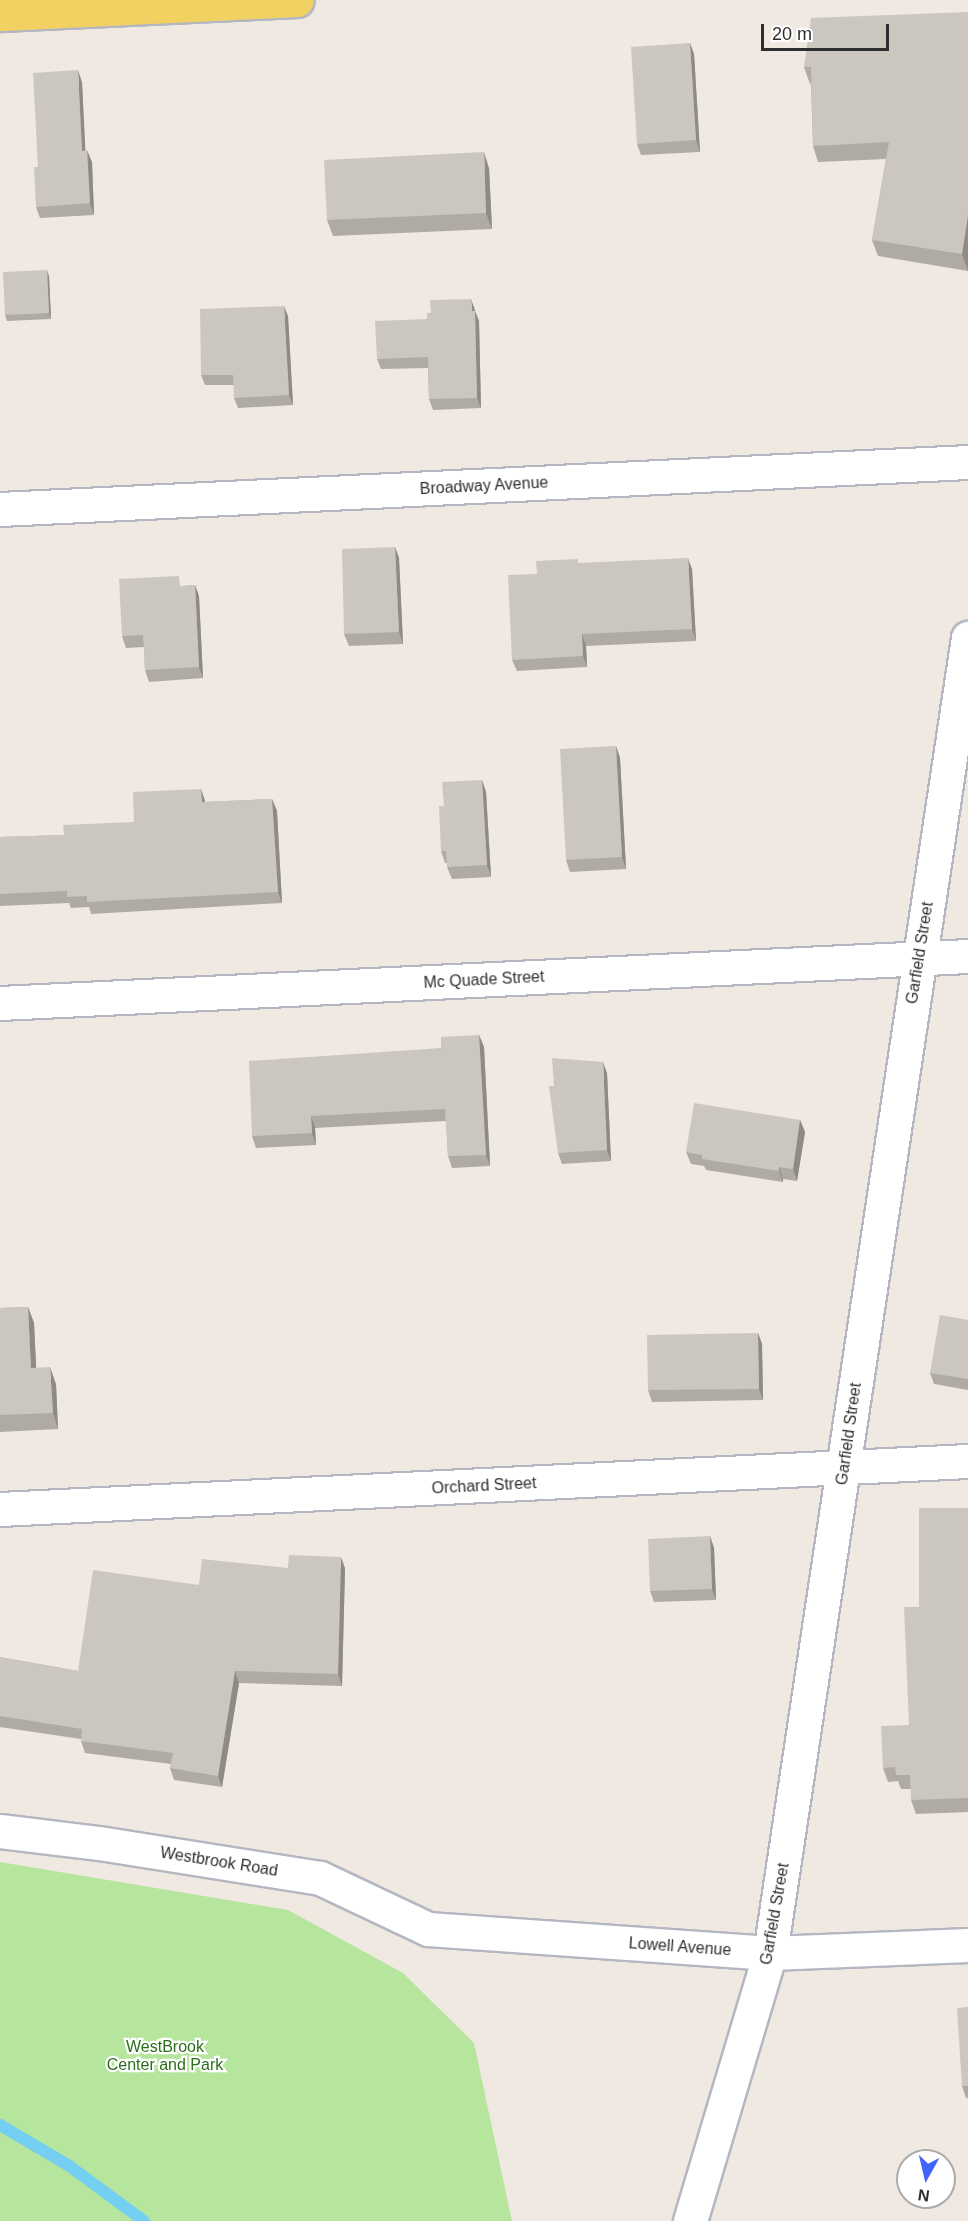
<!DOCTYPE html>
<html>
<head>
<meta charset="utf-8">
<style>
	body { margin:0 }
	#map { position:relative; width:968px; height:2221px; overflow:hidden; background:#efe9e1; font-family:Arial,sans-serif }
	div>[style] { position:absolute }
	.green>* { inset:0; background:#b6e59e }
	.stream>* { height:12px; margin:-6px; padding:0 6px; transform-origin:6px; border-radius:6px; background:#75cff0 }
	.roads { filter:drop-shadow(2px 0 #b4b7c1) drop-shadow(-2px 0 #b4b7c1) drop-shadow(0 2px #b4b7c1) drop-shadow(0 -2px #b4b7c1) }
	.street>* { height:33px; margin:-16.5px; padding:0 16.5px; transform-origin:16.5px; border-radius:16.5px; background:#fff }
	.secondary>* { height:33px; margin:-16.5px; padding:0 16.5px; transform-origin:16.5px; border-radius:16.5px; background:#fff }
	.primary>* { height:33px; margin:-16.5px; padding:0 16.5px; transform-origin:16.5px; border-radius:16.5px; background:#f2d163 }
	.wall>* { inset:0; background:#afaba4 }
	.shaded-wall>* { inset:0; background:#8e8b86 }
	.building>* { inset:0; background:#cbc7bf }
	span { translate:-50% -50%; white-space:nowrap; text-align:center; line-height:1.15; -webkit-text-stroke:4.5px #fff; paint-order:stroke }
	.street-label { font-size:16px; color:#2e2e2e }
	.park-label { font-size:16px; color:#2c6e1b }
	.north { position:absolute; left:896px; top:2149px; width:60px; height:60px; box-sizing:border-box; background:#fff; border:2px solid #ababab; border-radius:50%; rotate:188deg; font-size:16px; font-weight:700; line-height:24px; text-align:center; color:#2e2e2e }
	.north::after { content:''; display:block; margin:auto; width:21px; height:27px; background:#4264fb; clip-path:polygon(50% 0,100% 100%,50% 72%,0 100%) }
	.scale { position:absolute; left:761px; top:24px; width:128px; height:27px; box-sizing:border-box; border:3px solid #2e2e2e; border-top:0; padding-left:8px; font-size:18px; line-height:21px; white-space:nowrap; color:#2e2e2e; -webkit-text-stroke:4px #fff; paint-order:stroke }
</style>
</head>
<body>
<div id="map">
	<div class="green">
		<div style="clip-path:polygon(0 1862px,288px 1910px,403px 1973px,474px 2043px,512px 2221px,0 2221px)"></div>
	</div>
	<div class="stream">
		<div style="left:0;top:2125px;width:79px;rotate:30.5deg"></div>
		<div style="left:68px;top:2165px;width:94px;rotate:36.4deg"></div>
	</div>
	<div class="roads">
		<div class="street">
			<div style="left:0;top:1003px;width:969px;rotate:-2.78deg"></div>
			<div style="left:0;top:1509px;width:969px;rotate:-2.84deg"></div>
			<div style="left:0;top:1831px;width:100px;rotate:6.9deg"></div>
			<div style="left:99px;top:1843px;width:224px;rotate:9deg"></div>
			<div style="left:320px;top:1878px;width:119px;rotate:25.3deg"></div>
			<div style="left:428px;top:1929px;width:343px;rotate:4deg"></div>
			<div style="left:770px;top:1953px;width:198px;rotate:-2.3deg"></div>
			<div style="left:690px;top:2221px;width:280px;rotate:-73.4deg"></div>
			<div style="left:770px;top:1953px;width:1330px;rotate:-81.44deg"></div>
		</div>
		<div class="secondary">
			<div style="left:0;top:509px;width:969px;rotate:-2.78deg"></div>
		</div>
		<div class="primary">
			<div style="left:0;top:14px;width:297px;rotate:-2.7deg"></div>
		</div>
	</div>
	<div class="wall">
		<div style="clip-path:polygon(968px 12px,968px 271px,878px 256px,872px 240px,886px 159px,818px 162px,813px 146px,811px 83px,810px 84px,804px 67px)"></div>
		<div style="clip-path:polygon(690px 43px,694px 54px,700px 152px,641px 155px,637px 144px)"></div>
		<div style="clip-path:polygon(82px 82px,85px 150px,92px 162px,94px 215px,40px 218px,36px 207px,38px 167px)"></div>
		<div style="clip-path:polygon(489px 168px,492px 229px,333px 236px,327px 220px)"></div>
		<div style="clip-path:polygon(49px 276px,51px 319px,7px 321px,5px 315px)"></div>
		<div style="clip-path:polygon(475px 311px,479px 321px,481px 408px,433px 410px,429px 399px,428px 368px,381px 369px,377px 359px,427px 319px)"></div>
		<div style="clip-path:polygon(288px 316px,293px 405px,238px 408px,234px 398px,234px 385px,205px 385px,201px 375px)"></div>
		<div style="clip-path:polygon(395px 547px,399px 558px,403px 644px,349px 646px,344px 634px)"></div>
		<div style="clip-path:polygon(692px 569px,696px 641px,586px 646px,587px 667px,517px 671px,512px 660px,537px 574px)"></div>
		<div style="clip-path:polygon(195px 585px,199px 596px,203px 678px,149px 682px,145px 670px,144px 647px,126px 648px,122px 636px,183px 586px)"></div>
		<div style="clip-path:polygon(616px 746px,620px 758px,626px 869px,570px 872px,566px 860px)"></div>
		<div style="clip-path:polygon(482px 780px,486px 792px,491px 877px,452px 879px,447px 867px,447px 863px,445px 863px,441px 851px,444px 806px)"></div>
		<div style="clip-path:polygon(201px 789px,205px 802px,272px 799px,277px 811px,282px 903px,91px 914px,89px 907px,71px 908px,69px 903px,0 906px,0 837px,64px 835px,134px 822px)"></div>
		<div style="clip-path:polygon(479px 1035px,484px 1047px,490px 1166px,452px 1168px,448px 1156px,446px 1121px,315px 1128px,316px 1145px,256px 1148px,252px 1136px,441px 1048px)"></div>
		<div style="clip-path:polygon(607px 1073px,611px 1161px,562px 1164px,558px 1153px)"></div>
		<div style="clip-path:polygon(800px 1120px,805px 1132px,797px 1181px,783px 1179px,783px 1182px,706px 1170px,704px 1166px,691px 1164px,686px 1152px)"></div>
		<div style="clip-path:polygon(28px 1307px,34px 1323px,36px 1368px,56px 1384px,58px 1429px,0 1432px,0 1308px)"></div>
		<div style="clip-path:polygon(968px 1320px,968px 1390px,934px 1384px,930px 1373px)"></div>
		<div style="clip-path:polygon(758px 1333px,762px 1344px,763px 1400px,652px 1402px,648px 1390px)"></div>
		<div style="clip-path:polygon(968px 1508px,968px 1812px,916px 1814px,911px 1800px,911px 1789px,901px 1789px,898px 1781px,888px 1782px,883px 1768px,909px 1725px,919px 1607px)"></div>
		<div style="clip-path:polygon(710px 1536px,714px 1548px,716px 1600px,654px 1602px,650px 1591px)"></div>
		<div style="clip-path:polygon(288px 1568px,345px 1568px,342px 1686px,239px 1683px,222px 1787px,174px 1780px,170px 1768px,171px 1764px,85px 1753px,81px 1741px,81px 1739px,0 1727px,0 1657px,78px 1671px,199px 1585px)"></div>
		<div style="clip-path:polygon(968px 2007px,968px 2098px,966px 2098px,962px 2086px)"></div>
	</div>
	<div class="shaded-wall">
		<div style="clip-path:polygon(690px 43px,694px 54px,700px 152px,696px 140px)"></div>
		<div style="clip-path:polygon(78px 70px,82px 82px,86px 162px,82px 151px)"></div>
		<div style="clip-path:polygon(87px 150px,92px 162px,94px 215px,90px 203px)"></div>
		<div style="clip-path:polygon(484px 152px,489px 168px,492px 229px,486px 213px)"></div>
		<div style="clip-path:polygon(968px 215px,968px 271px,962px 254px)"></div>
		<div style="clip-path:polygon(47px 270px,49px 276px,51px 319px,49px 313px)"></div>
		<div style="clip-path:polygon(471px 299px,475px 310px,475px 321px,472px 311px)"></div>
		<div style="clip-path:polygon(284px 306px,288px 316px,293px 405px,289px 395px)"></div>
		<div style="clip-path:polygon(475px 311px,479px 321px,481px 408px,477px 398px)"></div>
		<div style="clip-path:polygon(395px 547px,399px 558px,403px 644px,399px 632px)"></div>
		<div style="clip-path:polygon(688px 558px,692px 569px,696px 641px,692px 629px)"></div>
		<div style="clip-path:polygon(195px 585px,199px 596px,203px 678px,199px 667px)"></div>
		<div style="clip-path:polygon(582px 634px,586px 646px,587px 667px,583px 656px)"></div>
		<div style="clip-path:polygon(616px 746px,620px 758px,626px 869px,622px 857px)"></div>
		<div style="clip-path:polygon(482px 780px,486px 792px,491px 877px,487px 865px)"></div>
		<div style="clip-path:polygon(201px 789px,205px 801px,206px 814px,202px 802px)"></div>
		<div style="clip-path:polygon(272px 799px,277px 811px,282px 903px,278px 892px)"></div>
		<div style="clip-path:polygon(479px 1035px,484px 1047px,490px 1166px,486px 1155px)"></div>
		<div style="clip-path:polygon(603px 1062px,607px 1073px,611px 1161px,607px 1150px)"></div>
		<div style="clip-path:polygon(311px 1116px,315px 1128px,316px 1145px,312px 1133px)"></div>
		<div style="clip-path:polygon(800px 1120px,805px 1132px,797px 1181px,793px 1169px)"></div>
		<div style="clip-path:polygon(779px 1167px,783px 1179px,783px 1182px,779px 1171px)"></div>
		<div style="clip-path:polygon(28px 1307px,34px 1323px,37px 1384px,31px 1368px)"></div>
		<div style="clip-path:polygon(758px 1333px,762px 1344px,763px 1400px,759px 1389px)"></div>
		<div style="clip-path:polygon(50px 1367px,56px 1384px,58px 1429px,53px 1413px)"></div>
		<div style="clip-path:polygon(710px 1536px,714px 1548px,716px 1600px,712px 1589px)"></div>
		<div style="clip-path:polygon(341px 1557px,345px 1568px,342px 1686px,338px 1674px)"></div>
		<div style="clip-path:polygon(235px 1671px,239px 1683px,222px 1787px,218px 1776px)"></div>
	</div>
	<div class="building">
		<div style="clip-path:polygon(968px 12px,968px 215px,962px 254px,872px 240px,889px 142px,813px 146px,811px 67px,804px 67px,811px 18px)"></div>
		<div style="clip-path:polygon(690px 43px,696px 140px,637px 144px,631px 47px)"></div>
		<div style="clip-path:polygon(78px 70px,82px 151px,87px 150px,90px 203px,36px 207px,34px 167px,38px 167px,33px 73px)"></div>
		<div style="clip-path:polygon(484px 152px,486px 213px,327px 220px,324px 160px)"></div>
		<div style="clip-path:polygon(47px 270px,49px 313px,5px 315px,3px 272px)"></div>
		<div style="clip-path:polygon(471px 299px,472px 311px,475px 311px,477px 398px,429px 399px,428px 357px,377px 359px,375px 321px,427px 319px,427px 313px,431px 313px,430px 300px)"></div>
		<div style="clip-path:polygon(284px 306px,289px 395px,234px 398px,233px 375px,201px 375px,200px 309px)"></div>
		<div style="clip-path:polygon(395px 547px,399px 632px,344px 634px,342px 549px)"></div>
		<div style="clip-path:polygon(688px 558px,692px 629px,582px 634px,583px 656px,512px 660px,508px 575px,537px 574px,536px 561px,578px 559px,578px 563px)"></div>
		<div style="clip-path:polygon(179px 576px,180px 586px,195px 585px,199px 667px,145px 670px,143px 635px,122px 636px,119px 579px)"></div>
		<div style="clip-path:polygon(616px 746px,622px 857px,566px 860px,560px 749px)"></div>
		<div style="clip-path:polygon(482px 780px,487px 865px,447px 867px,446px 851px,441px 851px,439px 806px,444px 806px,442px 782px)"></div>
		<div style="clip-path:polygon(201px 789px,202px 802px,272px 799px,278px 892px,87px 902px,87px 896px,67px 897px,67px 891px,0 894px,0 837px,64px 835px,63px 825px,134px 822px,133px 792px)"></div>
		<div style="clip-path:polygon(479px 1035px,486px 1155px,448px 1156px,445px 1109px,311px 1116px,312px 1133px,252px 1136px,249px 1061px,441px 1048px,441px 1037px)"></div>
		<div style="clip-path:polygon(552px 1058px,603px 1062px,607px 1150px,558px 1153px,549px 1086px,554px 1086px)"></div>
		<div style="clip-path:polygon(694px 1103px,800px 1120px,793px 1169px,779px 1167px,779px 1171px,702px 1159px,702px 1155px,686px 1152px)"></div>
		<div style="clip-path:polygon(28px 1307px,31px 1368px,50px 1367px,53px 1413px,0 1415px,0 1308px)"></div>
		<div style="clip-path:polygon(940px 1315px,968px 1320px,968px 1379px,930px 1373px)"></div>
		<div style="clip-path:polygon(758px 1333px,759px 1389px,648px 1390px,647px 1335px)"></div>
		<div style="clip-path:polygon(919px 1508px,968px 1508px,968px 1798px,911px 1800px,910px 1775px,896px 1775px,895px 1767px,883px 1768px,881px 1726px,909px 1725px,904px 1607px,919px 1607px)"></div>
		<div style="clip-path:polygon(710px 1536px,712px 1589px,650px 1591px,648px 1539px)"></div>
		<div style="clip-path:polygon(289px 1555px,341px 1557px,338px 1674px,235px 1671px,218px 1776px,170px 1768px,173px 1753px,81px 1741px,82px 1729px,0 1716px,0 1657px,78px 1671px,93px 1570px,199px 1585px,202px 1559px,288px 1568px)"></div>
		<div style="clip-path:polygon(968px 2007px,968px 2086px,962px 2086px,957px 2008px)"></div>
	</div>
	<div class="street-label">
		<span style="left:484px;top:486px;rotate:-3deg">Broadway Avenue</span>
		<span style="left:920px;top:953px;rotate:-81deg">Garfield Street</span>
		<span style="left:484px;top:980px;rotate:-3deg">Mc Quade Street</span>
		<span style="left:849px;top:1434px;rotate:-82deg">Garfield Street</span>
		<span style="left:484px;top:1486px;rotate:-3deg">Orchard Street</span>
		<span style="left:219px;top:1862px;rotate:9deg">Westbrook Road</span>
		<span style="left:775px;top:1914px;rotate:-80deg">Garfield Street</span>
		<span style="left:680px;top:1947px;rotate:4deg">Lowell Avenue</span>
	</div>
	<div class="park-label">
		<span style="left:165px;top:2056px">WestBrook<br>Center and Park</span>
	</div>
	<div class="north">N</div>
	<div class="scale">20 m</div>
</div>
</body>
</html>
